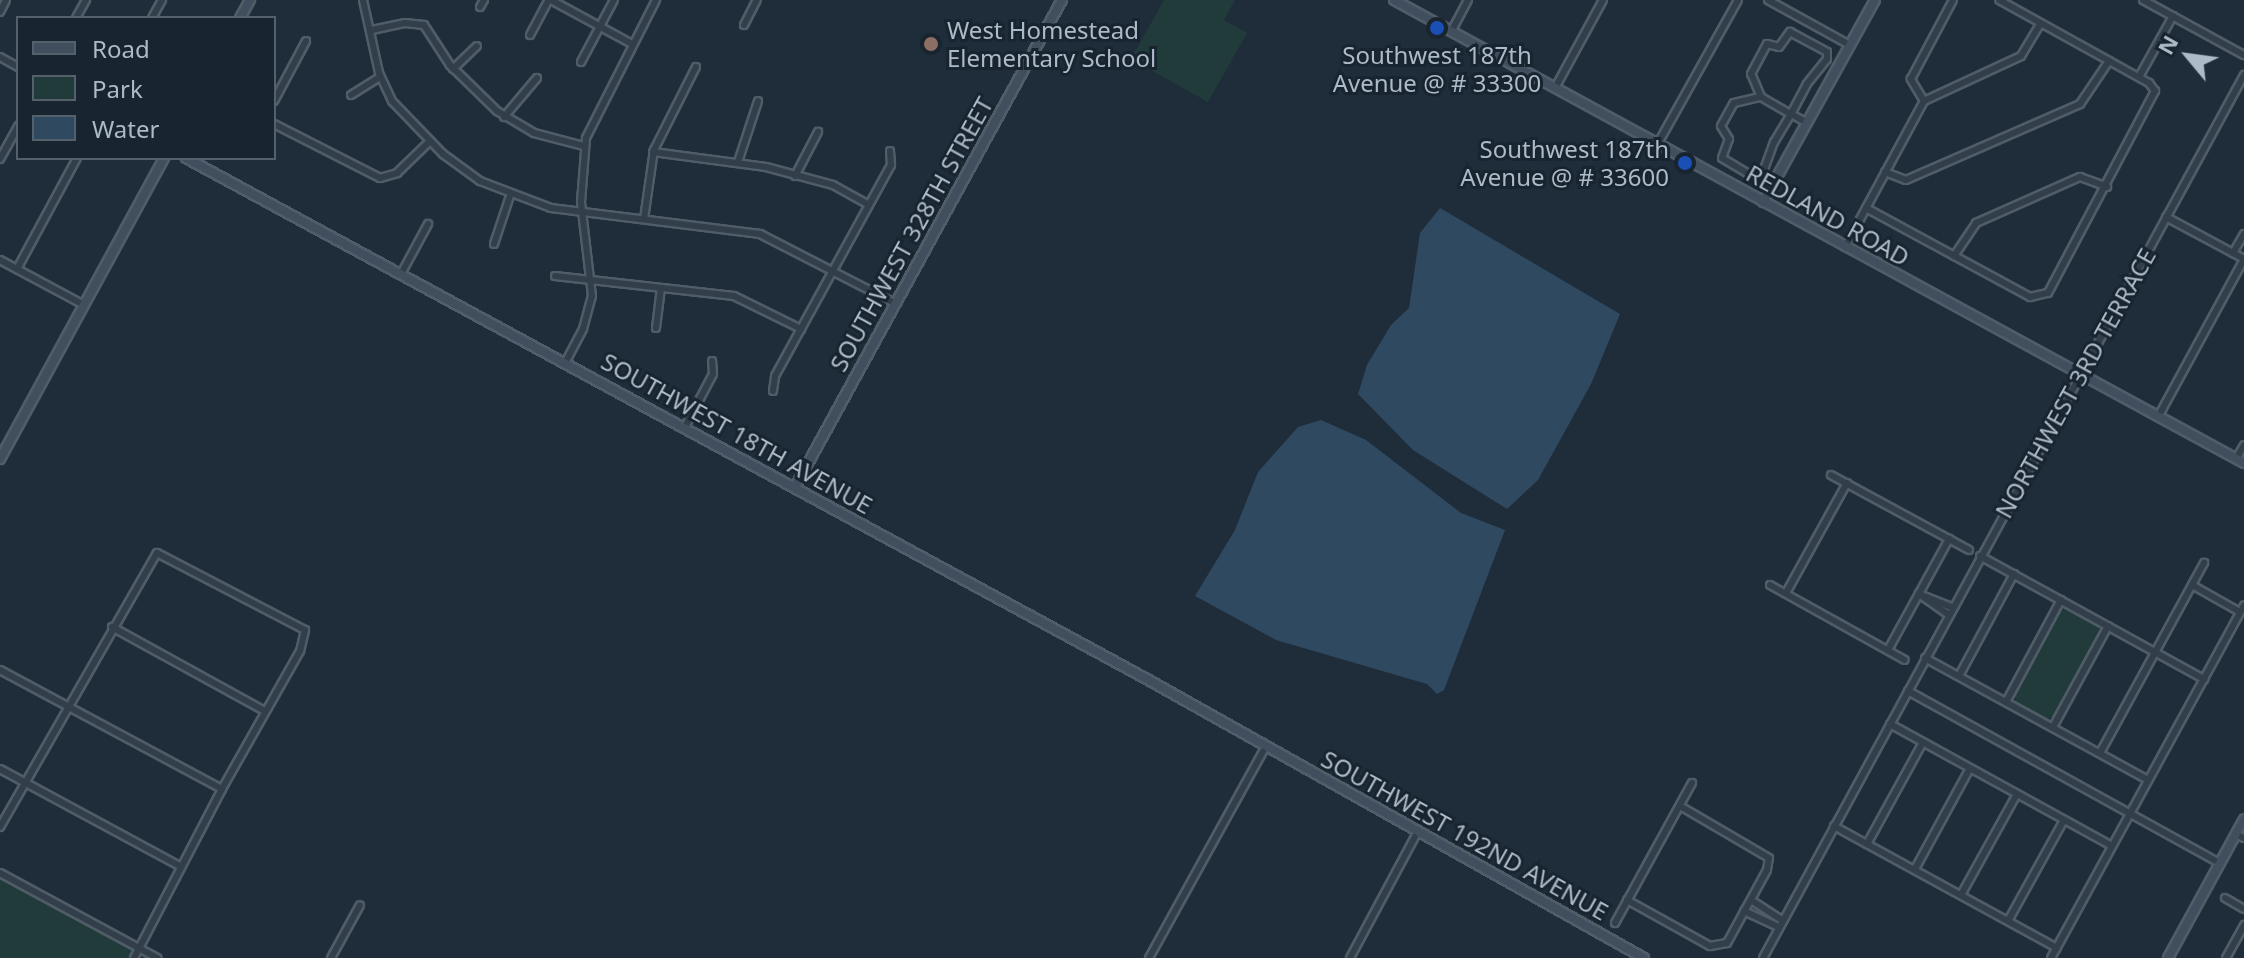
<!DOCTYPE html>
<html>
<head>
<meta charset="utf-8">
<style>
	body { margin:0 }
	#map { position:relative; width:2244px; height:958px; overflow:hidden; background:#1f2d3a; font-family:"Noto Sans",sans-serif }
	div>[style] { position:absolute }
	.green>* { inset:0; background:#213b3b }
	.water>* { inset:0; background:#2f4961 }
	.roads { filter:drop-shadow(2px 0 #505d68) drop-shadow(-2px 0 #505d68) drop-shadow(0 2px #505d68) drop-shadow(0 -2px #505d68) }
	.street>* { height:6px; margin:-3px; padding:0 3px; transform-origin:3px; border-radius:3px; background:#323f4a }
	.secondary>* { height:8px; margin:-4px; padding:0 4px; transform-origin:4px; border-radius:4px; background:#404e5e }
	.dots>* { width:22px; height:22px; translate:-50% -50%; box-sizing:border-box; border:4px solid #18242f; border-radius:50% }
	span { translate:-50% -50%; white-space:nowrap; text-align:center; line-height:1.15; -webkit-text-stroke:6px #18242f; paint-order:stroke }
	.poi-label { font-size:24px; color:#adbac7 }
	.left { translate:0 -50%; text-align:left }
	.right { translate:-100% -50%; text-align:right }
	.street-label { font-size:24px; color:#adbac7 }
	.legend { position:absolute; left:16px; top:16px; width:260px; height:144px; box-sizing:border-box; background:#18242f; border:2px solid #54606c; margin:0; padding:10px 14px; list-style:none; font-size:24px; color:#adbac7 }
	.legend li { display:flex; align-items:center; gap:16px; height:40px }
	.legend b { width:40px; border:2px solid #54606c }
	.north { position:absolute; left:2148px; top:16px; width:80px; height:80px; -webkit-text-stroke:6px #18242f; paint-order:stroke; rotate:299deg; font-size:22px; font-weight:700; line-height:32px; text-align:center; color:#adbac7 }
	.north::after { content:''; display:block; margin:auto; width:28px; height:36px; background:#adbac7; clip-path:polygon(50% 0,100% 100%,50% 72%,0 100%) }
</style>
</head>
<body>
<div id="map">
	<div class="green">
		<div style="clip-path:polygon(1164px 0,1235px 0,1224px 20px,1247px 33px,1208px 102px,1131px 59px)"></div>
		<div style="clip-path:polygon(2069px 608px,2098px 625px,2100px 635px,2055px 715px,2046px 720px,2017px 704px,2014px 693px,2058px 612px)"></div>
		<div style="clip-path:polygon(0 877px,131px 946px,131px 958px,0 958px)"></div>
	</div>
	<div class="water">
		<div style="clip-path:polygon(1440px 208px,1620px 314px,1591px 384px,1538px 480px,1507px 509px,1413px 450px,1358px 394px,1367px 365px,1391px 325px,1409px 308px,1420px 233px)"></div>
		<div style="clip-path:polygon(1321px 420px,1366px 440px,1461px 513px,1505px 530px,1444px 690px,1437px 694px,1427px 684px,1276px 640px,1195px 596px,1235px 530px,1258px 472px,1298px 427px)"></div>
	</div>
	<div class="roads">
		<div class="street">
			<div style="left:363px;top:0;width:75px;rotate:77.6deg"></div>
			<div style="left:379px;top:73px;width:31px;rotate:65deg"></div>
			<div style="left:392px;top:101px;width:74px;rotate:46.1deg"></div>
			<div style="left:443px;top:154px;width:46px;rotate:36.1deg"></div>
			<div style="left:480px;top:181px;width:76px;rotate:20.8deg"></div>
			<div style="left:551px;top:208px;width:211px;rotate:7.1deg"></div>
			<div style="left:760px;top:234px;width:153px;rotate:27.2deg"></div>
			<div style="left:551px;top:0;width:92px;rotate:28.5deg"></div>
			<div style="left:1768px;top:0;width:94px;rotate:28.8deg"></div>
			<div style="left:2143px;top:0;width:115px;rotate:28.6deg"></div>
			<div style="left:480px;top:7px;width:8px;rotate:-60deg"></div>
			<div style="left:0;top:12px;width:13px;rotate:-63deg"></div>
			<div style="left:76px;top:18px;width:21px;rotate:-61deg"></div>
			<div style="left:152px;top:18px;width:21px;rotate:-61deg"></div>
			<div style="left:744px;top:25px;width:28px;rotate:-63deg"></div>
			<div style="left:372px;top:30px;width:34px;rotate:-12deg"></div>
			<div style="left:405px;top:23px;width:19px;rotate:6deg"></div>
			<div style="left:424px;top:25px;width:48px;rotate:57deg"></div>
			<div style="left:450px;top:65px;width:66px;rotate:44.4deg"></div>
			<div style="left:497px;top:111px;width:43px;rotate:30.7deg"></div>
			<div style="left:534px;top:133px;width:52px;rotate:14.6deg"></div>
			<div style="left:1451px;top:32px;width:36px;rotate:-62deg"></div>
			<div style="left:530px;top:35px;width:40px;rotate:-62deg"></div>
			<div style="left:0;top:57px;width:21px;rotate:29deg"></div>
			<div style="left:581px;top:62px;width:70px;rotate:-62deg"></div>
			<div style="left:453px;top:69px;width:33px;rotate:-44deg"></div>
			<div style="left:2139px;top:77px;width:70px;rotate:-60.9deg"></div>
			<div style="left:1555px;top:88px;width:100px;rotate:-61.4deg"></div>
			<div style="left:351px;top:95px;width:34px;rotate:-32deg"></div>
			<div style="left:1761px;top:97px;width:25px;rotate:-113deg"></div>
			<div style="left:1751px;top:74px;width:34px;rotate:-62deg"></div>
			<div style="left:1767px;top:44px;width:12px;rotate:14deg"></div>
			<div style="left:1779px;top:47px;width:19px;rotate:-54deg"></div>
			<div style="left:1790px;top:32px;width:42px;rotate:28.4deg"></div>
			<div style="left:1827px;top:52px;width:7px;rotate:90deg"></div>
			<div style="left:1827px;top:59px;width:32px;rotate:129deg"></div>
			<div style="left:1807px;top:84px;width:34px;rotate:118deg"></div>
			<div style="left:1791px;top:114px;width:33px;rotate:121deg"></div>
			<div style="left:1774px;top:142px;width:33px;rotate:110deg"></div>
			<div style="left:1763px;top:173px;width:16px;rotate:180deg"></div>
			<div style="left:1747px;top:173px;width:29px;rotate:-149deg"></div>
			<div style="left:1722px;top:158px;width:20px;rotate:-70deg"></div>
			<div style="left:1729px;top:139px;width:15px;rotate:-122deg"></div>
			<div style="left:1721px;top:126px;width:26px;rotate:-61deg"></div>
			<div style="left:1734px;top:103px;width:28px;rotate:-13deg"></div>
			<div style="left:1761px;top:97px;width:34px;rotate:30deg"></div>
			<div style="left:1791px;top:114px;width:18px;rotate:29deg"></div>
			<div style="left:274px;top:101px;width:68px;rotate:-61.9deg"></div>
			<div style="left:1924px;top:101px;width:26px;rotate:-121deg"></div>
			<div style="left:1911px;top:79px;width:89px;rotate:-62deg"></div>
			<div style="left:504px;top:117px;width:51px;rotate:-49.8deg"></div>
			<div style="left:274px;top:124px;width:119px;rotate:27deg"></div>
			<div style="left:380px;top:178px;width:18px;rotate:-16deg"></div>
			<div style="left:397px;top:173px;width:46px;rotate:-44.1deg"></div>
			<div style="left:1657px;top:145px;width:166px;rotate:-60.8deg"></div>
			<div style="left:653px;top:152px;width:114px;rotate:7.6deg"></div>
			<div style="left:766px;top:167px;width:69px;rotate:15deg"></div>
			<div style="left:833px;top:185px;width:41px;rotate:29.1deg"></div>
			<div style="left:0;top:159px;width:38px;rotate:-61deg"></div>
			<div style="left:738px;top:162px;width:64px;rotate:-71.8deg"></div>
			<div style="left:1885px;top:172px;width:22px;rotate:21deg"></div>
			<div style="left:1906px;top:180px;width:190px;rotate:-23.6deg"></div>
			<div style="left:2080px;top:104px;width:52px;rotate:-56deg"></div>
			<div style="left:795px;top:176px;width:50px;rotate:-62.4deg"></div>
			<div style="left:1866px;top:208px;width:187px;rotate:28.5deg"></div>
			<div style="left:2030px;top:297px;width:18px;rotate:-13deg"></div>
			<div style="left:2048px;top:293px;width:229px;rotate:-62.1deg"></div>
			<div style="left:2155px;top:91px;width:10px;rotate:-127deg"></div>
			<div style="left:2149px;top:83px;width:171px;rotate:-151deg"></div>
			<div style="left:2166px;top:217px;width:89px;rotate:28.3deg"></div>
			<div style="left:644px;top:219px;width:70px;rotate:-81.8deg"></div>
			<div style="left:654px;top:150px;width:93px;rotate:-63.2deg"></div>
			<div style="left:494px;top:244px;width:51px;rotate:-71.6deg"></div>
			<div style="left:1845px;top:247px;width:166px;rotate:-61.6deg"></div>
			<div style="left:1924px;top:101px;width:107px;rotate:-24.9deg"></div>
			<div style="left:2021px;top:56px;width:37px;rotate:-59deg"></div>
			<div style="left:2233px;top:253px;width:22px;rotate:-60deg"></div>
			<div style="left:1954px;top:256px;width:40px;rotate:-56deg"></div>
			<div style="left:1976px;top:223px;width:114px;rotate:-23.9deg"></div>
			<div style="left:2080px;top:177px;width:29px;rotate:20deg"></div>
			<div style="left:0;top:260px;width:95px;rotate:28.2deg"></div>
			<div style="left:17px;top:269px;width:126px;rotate:-61.6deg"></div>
			<div style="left:401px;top:274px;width:57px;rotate:-61.6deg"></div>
			<div style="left:555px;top:276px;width:180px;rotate:6.4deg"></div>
			<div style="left:734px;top:296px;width:75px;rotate:26.2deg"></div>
			<div style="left:656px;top:328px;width:40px;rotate:-82.9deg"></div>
			<div style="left:565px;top:363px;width:38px;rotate:-62deg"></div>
			<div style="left:583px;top:329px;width:34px;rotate:-75deg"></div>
			<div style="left:592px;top:296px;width:95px;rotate:-96.7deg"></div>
			<div style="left:581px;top:202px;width:64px;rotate:-85.5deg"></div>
			<div style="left:586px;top:138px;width:155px;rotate:-63.1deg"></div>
			<div style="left:773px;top:391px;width:15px;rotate:-82deg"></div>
			<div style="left:775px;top:376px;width:241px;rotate:-61.2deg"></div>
			<div style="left:891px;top:165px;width:14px;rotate:-94deg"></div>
			<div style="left:2158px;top:417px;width:180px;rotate:-61.4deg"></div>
			<div style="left:685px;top:427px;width:60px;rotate:-62.2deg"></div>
			<div style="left:713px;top:374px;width:13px;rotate:-94deg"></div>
			<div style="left:2236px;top:459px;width:16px;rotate:-60deg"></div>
			<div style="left:1831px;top:475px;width:157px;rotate:28.5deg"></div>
			<div style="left:1980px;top:556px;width:256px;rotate:28.8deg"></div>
			<div style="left:1770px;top:585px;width:154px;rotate:29.1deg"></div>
			<div style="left:2192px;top:585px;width:55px;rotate:29.4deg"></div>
			<div style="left:1786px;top:593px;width:126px;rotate:-61deg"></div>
			<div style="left:1949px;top:615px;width:37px;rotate:-145deg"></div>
			<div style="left:1919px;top:594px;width:37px;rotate:22deg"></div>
			<div style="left:112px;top:627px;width:175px;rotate:28.8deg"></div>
			<div style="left:1888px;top:650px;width:127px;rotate:-61.2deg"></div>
			<div style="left:1925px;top:658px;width:254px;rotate:28.7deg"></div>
			<div style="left:0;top:670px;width:252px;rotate:28.2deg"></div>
			<div style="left:222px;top:789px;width:191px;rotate:117.5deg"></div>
			<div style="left:1959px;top:676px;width:116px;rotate:-61.7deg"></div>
			<div style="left:1908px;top:691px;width:356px;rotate:28.9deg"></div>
			<div style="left:2006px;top:702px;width:116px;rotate:-61.7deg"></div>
			<div style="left:1890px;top:724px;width:253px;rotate:28.8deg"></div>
			<div style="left:2053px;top:727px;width:115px;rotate:-61.4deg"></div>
			<div style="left:2100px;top:753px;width:217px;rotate:-61.3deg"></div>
			<div style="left:0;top:769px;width:206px;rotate:28.4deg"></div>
			<div style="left:1834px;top:826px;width:254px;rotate:28.7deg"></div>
			<div style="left:0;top:827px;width:316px;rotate:-60.2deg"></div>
			<div style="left:157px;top:553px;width:167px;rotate:27.5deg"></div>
			<div style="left:305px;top:630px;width:22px;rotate:103deg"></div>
			<div style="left:300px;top:651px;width:159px;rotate:119.5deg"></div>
			<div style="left:2236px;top:834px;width:9px;rotate:27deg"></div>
			<div style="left:1867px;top:844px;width:116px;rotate:-61.2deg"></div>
			<div style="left:1915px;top:869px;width:115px;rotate:-61.4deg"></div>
			<div style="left:0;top:873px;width:179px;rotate:28.4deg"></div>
			<div style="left:1961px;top:895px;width:115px;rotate:-61deg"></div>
			<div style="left:2225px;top:898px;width:22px;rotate:30deg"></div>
			<div style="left:1627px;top:900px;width:95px;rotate:29deg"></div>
			<div style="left:1710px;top:946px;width:17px;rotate:-10deg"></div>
			<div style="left:1727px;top:943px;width:83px;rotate:-61.3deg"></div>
			<div style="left:1767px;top:870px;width:12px;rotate:-81deg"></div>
			<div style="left:1769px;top:858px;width:103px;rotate:-149.7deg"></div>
			<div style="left:1751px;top:900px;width:38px;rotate:33deg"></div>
			<div style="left:1744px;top:911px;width:38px;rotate:25deg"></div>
			<div style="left:2008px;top:921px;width:115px;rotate:-61deg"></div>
			<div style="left:1615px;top:923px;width:160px;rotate:-61.2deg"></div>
			<div style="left:331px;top:958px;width:60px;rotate:-61.3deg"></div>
			<div style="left:1149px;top:958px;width:242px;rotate:-61.1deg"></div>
			<div style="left:1350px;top:958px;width:144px;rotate:-61.8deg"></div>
			<div style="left:1763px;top:958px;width:1006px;rotate:-61.42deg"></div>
			<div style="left:2051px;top:958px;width:402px;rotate:-61.3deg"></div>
			<div style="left:2226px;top:958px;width:38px;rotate:-61deg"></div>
		</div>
		<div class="secondary">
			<div style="left:1394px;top:0;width:968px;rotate:28.58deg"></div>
			<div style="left:240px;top:18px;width:21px;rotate:-61deg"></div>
			<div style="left:186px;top:158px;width:1091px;rotate:28.47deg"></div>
			<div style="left:1145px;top:678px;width:572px;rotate:29.3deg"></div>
			<div style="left:1763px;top:202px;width:231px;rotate:-61deg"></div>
			<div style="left:0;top:459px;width:343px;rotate:-61.4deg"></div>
			<div style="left:795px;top:487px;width:555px;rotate:-61.27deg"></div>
			<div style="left:2168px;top:958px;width:158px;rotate:-61.3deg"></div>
		</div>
	</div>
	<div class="dots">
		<div style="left:1437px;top:28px;background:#1a4fb4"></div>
		<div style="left:931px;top:44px;background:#8d6e63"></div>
		<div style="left:1685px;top:163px;background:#1a4fb4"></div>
	</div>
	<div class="poi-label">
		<span class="left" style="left:947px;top:44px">West Homestead<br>Elementary School</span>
		<span style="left:1437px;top:69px">Southwest 187th<br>Avenue @ # 33300</span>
		<span class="right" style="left:1669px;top:163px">Southwest 187th<br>Avenue @ # 33600</span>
	</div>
	<div class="street-label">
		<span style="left:1828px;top:215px;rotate:29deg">REDLAND ROAD</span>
		<span style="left:911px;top:234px;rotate:-61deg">SOUTHWEST 328TH STREET</span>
		<span style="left:2075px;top:383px;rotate:-61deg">NORTHWEST 3RD TERRACE</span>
		<span style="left:737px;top:433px;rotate:29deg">SOUTHWEST 18TH AVENUE</span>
		<span style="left:1465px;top:835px;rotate:29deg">SOUTHWEST 192ND AVENUE</span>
	</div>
	<ul class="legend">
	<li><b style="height:10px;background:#404e5e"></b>Road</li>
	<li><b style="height:22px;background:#213b3b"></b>Park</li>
	<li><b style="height:22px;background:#2f4961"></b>Water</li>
	</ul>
	<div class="north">N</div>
</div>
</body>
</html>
